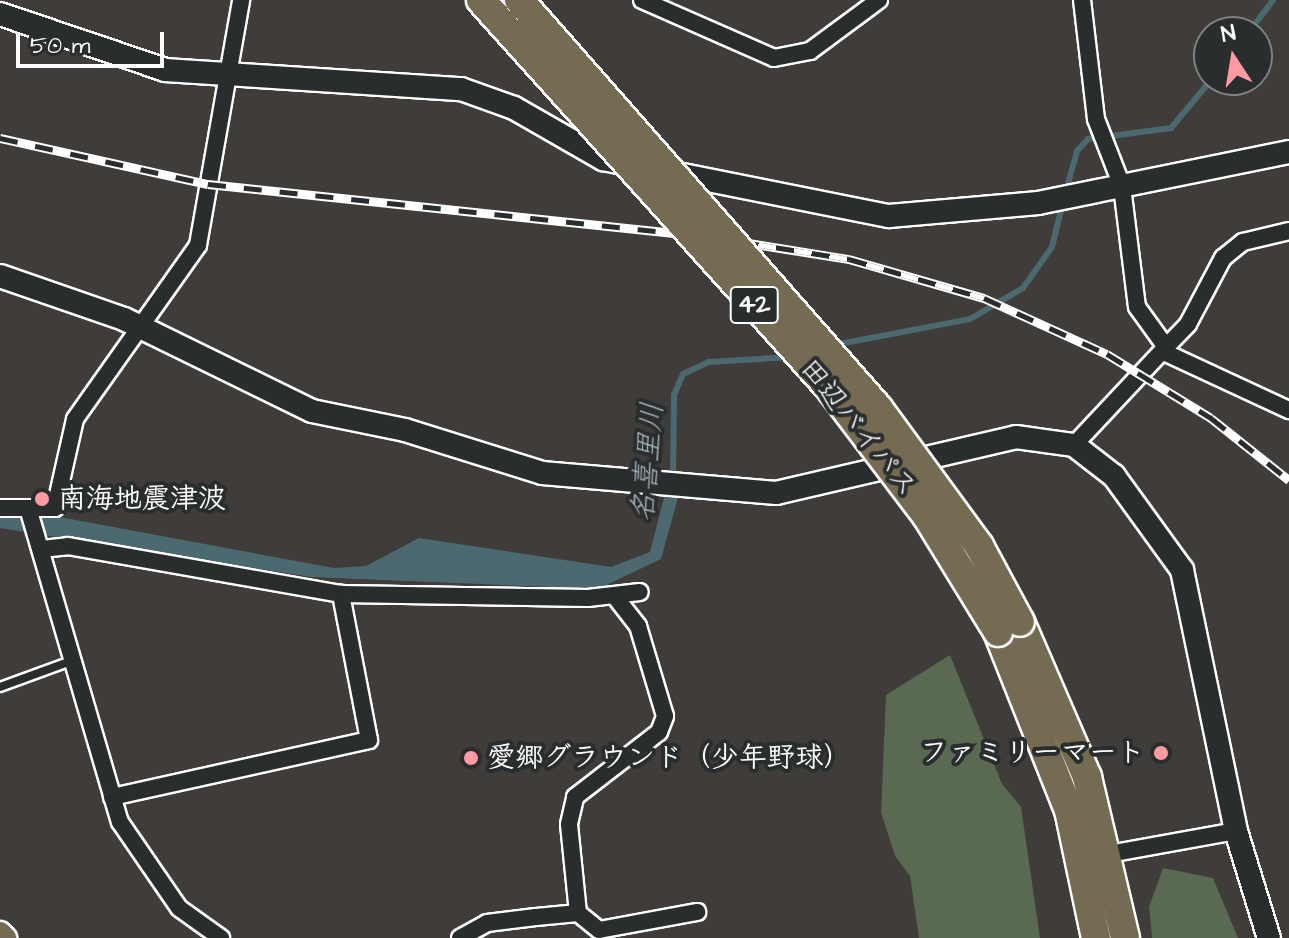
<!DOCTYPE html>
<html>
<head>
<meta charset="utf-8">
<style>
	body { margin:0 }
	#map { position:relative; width:1289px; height:938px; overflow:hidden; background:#3f3c3a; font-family:"Architects Daughter","Klee One",sans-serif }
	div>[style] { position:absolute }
	.green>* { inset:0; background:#5a6952 }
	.water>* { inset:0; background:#4c6970 }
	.stream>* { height:6px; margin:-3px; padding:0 3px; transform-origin:3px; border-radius:3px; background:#4c6970 }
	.roads { filter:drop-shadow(2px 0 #fff) drop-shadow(-2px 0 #fff) drop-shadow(0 2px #fff) drop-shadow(0 -2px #fff) }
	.lane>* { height:8px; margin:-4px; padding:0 4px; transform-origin:4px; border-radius:4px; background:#2a2d2e }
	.street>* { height:16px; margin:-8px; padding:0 8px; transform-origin:8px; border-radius:8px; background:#2a2d2e }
	.secondary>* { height:22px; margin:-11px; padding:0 11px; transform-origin:11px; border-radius:11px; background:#2a2d2e }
	.primary>* { height:24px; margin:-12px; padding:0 12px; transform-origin:12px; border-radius:12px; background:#746b52 }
	.highway>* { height:28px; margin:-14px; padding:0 14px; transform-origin:14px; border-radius:14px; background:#746b52 }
	.rail>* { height:9px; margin-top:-4.5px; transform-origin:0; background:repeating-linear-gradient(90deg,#2a2d2e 0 18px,#fff 0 36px); box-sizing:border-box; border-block:2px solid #fff }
	.bridges { filter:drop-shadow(2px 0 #fff) drop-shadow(-2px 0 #fff) drop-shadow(0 2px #fff) drop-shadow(0 -2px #fff) }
	.highway-bridge>* { height:28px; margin:-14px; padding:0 14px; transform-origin:14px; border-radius:14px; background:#746b52 }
	.dots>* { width:22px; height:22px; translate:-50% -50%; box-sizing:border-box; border:4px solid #2a2d2e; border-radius:50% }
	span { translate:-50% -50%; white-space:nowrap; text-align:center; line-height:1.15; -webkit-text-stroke:8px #2a2d2e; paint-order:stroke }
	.shield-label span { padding:2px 6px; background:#2a2d2e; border:2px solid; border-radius:6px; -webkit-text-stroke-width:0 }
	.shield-label { font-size:26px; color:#fff; font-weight:700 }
	.street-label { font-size:28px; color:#fff }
	.poi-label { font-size:28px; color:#fff; font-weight:700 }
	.left { translate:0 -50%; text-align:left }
	.right { translate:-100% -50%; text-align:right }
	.water-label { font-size:30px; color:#a6b4b8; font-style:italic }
	.north { position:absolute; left:1193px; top:16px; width:80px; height:80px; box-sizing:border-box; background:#2a2d2e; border:2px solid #7f8182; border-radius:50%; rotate:348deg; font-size:22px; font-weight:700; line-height:32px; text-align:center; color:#fff }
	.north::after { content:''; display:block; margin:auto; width:28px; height:36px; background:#ff9aa2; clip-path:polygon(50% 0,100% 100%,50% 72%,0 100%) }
	.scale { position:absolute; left:16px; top:32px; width:148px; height:36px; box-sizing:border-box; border:4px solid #fff; border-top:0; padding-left:10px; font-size:24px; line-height:28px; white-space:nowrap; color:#fff; -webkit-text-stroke:6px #2a2d2e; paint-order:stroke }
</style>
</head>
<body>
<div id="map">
	<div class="green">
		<div style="clip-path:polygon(950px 655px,1002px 784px,1021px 807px,1040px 938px,919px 938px,910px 876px,895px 856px,881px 812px,886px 695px)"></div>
		<div style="clip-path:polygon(1163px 868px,1213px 878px,1238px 938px,1152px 938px,1149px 907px)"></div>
	</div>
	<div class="water">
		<div style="clip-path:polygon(665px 494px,679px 494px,661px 559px,598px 589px,311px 577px,0 528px,0 513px,54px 516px,334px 568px,366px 566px,419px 538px,611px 567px,650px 552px)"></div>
	</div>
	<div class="stream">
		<div style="left:1249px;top:32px;width:40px;rotate:-53deg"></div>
		<div style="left:1066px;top:191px;width:41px;rotate:-74.6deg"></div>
		<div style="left:1077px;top:151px;width:16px;rotate:-47deg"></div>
		<div style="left:1088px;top:139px;width:84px;rotate:-7.5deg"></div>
		<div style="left:1171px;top:128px;width:62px;rotate:-50.2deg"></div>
		<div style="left:834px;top:345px;width:138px;rotate:-10.8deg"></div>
		<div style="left:970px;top:319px;width:61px;rotate:-30.3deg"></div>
		<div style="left:1023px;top:288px;width:50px;rotate:-54.7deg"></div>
		<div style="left:1052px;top:247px;width:46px;rotate:-76.3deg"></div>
		<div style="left:673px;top:480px;width:85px;rotate:-89.3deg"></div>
		<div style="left:674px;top:395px;width:23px;rotate:-67deg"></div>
		<div style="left:683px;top:374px;width:29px;rotate:-25deg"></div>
		<div style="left:709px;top:362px;width:83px;rotate:-3.4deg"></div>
	</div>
	<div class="roads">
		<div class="lane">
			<div style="left:0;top:687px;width:79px;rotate:-20deg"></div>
		</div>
		<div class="street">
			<div style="left:642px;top:0;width:144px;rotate:23.7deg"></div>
			<div style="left:774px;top:58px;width:37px;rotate:-11deg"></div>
			<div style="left:810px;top:51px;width:86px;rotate:-36.5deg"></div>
			<div style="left:1166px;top:347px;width:32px;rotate:-46deg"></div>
			<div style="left:1188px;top:324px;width:75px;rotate:-62.1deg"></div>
			<div style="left:1223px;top:258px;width:26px;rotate:-39deg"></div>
			<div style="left:1243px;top:242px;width:47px;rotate:-13.4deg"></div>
			<div style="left:1166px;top:353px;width:136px;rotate:24.9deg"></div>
			<div style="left:1074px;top:445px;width:134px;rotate:-46.8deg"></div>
			<div style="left:1166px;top:347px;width:49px;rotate:-125.9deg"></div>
			<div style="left:1137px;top:307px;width:122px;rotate:-97.1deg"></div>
			<div style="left:1122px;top:186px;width:72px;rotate:-111.2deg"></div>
			<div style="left:1096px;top:119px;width:120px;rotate:-96.7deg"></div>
			<div style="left:0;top:508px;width:55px"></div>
			<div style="left:55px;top:508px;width:91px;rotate:-77.3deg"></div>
			<div style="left:75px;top:419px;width:213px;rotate:-54.7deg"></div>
			<div style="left:198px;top:245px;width:249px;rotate:-80deg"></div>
			<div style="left:28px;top:508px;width:327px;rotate:73.7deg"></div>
			<div style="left:120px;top:822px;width:104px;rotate:55.5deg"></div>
			<div style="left:179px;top:908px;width:52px;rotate:35.5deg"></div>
			<div style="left:41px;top:549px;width:27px;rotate:-6deg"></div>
			<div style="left:68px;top:546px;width:277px;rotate:10deg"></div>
			<div style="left:341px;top:594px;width:247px;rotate:0.9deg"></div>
			<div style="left:588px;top:598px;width:52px;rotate:-6.6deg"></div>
			<div style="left:112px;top:797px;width:263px;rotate:-12.5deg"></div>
			<div style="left:369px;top:740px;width:149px;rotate:-100.9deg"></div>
			<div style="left:1098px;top:856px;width:140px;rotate:-10.3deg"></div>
			<div style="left:578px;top:913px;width:89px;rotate:-95.8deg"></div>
			<div style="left:569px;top:824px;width:28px;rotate:-77deg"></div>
			<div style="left:575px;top:797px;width:106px;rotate:-37.7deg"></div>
			<div style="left:659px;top:732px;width:17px;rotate:-69deg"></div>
			<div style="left:665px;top:716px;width:94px;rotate:-106.7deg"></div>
			<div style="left:638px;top:626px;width:37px;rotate:-128deg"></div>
			<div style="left:460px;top:938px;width:31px;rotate:-29deg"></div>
			<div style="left:487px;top:923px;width:49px;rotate:-7deg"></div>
			<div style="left:536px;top:917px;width:42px;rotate:-5.4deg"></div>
			<div style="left:578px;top:913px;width:27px;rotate:39deg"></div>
			<div style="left:599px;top:930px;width:100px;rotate:-10.4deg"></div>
		</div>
		<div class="secondary">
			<div style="left:0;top:14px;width:174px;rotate:18.7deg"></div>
			<div style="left:165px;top:70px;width:297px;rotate:3.7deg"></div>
			<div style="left:461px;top:89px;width:56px;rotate:19.7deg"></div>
			<div style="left:514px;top:108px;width:103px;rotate:29.8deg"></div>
			<div style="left:603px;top:159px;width:292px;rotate:11.3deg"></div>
			<div style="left:889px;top:216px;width:150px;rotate:-5deg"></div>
			<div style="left:1038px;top:203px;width:256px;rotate:-11.5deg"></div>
			<div style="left:0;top:276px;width:131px;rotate:19.1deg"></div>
			<div style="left:124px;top:319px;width:209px;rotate:26.1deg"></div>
			<div style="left:312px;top:411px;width:95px;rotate:11.5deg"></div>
			<div style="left:405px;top:430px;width:144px;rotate:17.4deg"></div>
			<div style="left:542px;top:473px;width:235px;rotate:4.9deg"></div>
			<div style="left:776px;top:493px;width:246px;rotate:-13.1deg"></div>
			<div style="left:1016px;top:437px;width:59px;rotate:7.9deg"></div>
			<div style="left:1074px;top:445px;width:51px;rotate:37.8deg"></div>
			<div style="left:1114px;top:476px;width:116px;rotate:54.1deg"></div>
			<div style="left:1182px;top:570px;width:267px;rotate:78.3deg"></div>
			<div style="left:1236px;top:831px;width:112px;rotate:72.9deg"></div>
		</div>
		<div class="primary">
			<div style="left:0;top:934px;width:6px;rotate:45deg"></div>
		</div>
		<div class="highway">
			<div style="left:1020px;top:622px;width:169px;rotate:66.6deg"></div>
			<div style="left:1087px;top:777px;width:165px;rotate:76.7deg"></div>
			<div style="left:998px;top:632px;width:192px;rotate:68.3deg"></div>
			<div style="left:1069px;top:810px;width:131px;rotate:78.1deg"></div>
		</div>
	</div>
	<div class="rail">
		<div style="left:0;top:138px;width:213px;rotate:12.5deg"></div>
		<div style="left:208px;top:184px;width:500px;rotate:6deg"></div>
		<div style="left:705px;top:236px;width:146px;rotate:9.1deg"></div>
		<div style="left:849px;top:259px;width:141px;rotate:16.1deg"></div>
		<div style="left:984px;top:298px;width:135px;rotate:24.5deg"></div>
		<div style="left:1107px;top:354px;width:122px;rotate:31.6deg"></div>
		<div style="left:1211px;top:418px;width:100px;rotate:38.5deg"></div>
	</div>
	<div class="bridges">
		<div class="highway-bridge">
			<div style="left:481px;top:0;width:520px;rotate:48.04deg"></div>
			<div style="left:829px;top:387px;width:162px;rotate:52.8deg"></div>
			<div style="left:927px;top:516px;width:136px;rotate:58.5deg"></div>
			<div style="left:519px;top:0;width:543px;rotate:48.66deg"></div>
			<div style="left:878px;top:408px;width:171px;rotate:53.8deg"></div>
			<div style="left:979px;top:546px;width:86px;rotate:61.7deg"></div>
		</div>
	</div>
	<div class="dots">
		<div style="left:42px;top:499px;background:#ff9aa2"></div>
		<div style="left:1161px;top:753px;background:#ff9aa2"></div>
		<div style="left:471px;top:758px;background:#ff9aa2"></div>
	</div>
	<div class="shield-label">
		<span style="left:754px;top:305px">42</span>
	</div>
	<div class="street-label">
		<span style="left:858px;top:428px;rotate:51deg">田辺バイパス</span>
	</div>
	<div class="poi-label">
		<span class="left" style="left:58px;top:499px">南海地震津波</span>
		<span class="right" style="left:1145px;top:753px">ファミリーマート</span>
		<span class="left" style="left:487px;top:758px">愛郷グラウンド（少年野球）</span>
	</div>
	<div class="water-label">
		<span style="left:648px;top:462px;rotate:-85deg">名喜里川</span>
	</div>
	<div class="north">N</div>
	<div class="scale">50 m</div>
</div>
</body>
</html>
